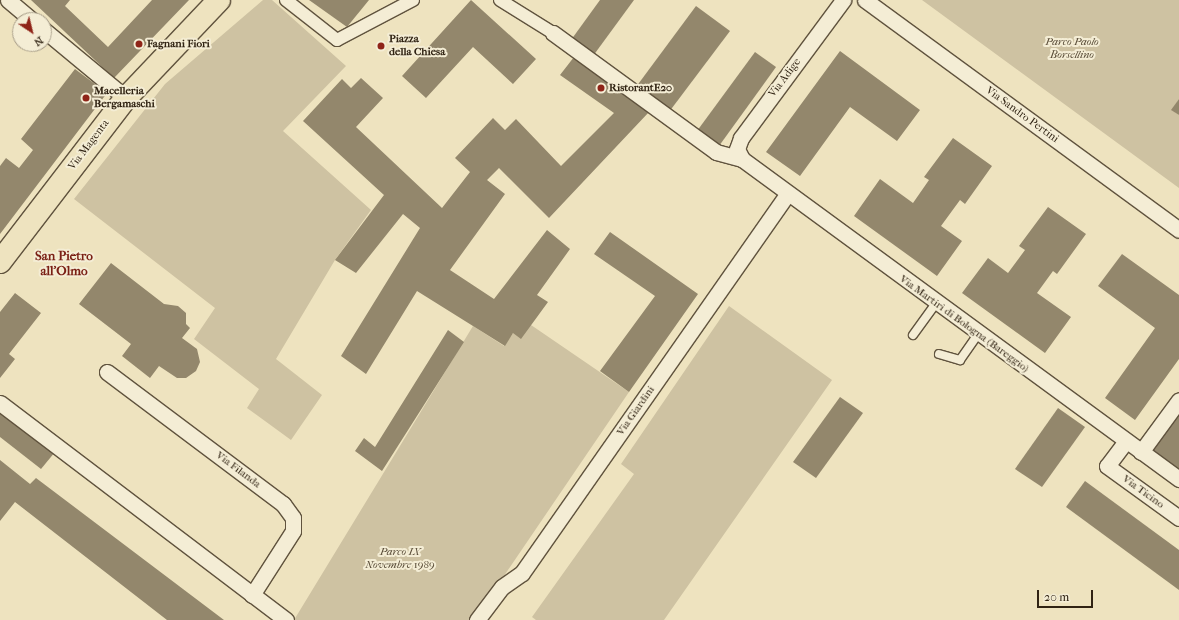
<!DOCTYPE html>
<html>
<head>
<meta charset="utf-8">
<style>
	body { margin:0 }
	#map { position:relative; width:1179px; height:620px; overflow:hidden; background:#eee3bf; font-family:"IM FELL French Canon",serif }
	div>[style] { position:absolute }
	.green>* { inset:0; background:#cec2a2 }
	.building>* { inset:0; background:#93876c }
	.roads { filter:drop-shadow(1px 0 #60533e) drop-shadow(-1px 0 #60533e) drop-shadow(0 1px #60533e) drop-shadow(0 -1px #60533e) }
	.service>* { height:8px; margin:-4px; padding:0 4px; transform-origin:4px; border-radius:4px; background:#f4edd5 }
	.pedestrian>* { height:12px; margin:-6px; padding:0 6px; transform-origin:6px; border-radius:6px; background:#f4edd5 }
	.minor>* { height:15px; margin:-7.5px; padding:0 7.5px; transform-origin:7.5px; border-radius:7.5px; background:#f4edd5 }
	.primary>* { height:22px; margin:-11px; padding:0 11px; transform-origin:11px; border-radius:11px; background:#eee3bf }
	.dots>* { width:11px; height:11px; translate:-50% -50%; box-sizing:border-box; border:2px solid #f4edd5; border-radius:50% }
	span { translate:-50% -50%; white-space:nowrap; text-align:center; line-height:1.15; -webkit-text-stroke:4px #f4edd5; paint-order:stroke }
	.poi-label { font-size:11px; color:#302313; font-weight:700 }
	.left { translate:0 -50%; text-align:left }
	.park-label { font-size:11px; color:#584b37; font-style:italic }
	.street-label { font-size:11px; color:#302313 }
	.quarter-label { font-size:13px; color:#7a1f14; font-weight:700 }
	.north { position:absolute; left:12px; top:12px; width:40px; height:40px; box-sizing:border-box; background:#f4edd5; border:1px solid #a69c87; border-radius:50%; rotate:145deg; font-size:11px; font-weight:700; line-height:16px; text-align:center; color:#302313 }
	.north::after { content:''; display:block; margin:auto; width:14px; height:18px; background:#8f2418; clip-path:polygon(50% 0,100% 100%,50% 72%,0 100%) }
	.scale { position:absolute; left:1037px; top:590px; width:56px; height:18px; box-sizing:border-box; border:2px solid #302313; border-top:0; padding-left:5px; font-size:12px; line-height:14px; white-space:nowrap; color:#302313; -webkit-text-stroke:3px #f4edd5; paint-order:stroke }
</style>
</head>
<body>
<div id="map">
	<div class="green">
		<div style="clip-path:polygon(263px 0,272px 0,346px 66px,283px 131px,371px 210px,335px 260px,276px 359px,322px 395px,291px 440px,247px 408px,259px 389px,194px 339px,215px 308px,74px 199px,165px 84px)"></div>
		<div style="clip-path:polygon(922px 0,1179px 0,1179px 99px,1172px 110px,1179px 115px,1179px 188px)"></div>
		<div style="clip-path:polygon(729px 306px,832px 380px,664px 620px,536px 620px,532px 617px,634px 474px,621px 464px)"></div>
		<div style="clip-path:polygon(531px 325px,629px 392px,474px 620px,294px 620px,473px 326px,504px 346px,513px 333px)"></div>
	</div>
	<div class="building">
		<div style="clip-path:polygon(31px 0,70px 0,65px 6px,108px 47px,152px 0,189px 0,114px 78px)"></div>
		<div style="clip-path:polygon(309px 0,369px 0,347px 27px)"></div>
		<div style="clip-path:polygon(471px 0,536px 59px,513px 84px,473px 47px,426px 98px,402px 76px)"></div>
		<div style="clip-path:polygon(600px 0,634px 0,593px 56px,571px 40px)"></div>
		<div style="clip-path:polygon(696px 6px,730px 31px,669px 112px,636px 87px)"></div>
		<div style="clip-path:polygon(840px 51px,920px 110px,897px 141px,850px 107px,800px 176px,766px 152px)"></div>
		<div style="clip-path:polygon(755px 52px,776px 67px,719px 146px,697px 131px)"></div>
		<div style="clip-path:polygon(574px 57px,649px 112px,549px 218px,499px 168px,487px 180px,505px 194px,450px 270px,494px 299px,547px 230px,570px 249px,537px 295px,548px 302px,521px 339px,513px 333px,505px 346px,417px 291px,366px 374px,341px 356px,420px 228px,403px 214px,356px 273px,335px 260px,384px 195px,303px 121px,342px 79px,351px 88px,361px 78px,383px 98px,356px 127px,442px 208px,470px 172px,455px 158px,493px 118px,505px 130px,516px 119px,561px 166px,614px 113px,560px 75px)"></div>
		<div style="clip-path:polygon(75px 69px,107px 93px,0 234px,0 166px,6px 158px,19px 168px,33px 150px,21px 139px)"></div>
		<div style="clip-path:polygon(1179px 99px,1179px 115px,1171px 110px)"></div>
		<div style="clip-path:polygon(953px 138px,992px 166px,965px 204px,960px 200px,941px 226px,962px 241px,937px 276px,854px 216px,880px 179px,913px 203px,929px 180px,924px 177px)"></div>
		<div style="clip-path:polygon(1048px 207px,1086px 234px,1057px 274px,1053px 271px,1037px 293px,1071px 317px,1045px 353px,962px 293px,988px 258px,1008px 273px,1025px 250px,1019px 246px)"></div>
		<div style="clip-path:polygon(610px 232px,698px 294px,629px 392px,600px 371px,655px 296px,594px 254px)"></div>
		<div style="clip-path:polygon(1122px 254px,1179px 295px,1179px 359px,1135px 420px,1105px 398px,1155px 328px,1098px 286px)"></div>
		<div style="clip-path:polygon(111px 263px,164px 304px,178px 306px,186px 313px,186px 324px,190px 328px,182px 338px,197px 349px,200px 362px,196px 371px,186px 378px,177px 378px,159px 366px,150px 378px,122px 356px,131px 344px,79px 304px)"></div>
		<div style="clip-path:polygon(15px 293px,41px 313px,9px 354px,15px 359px,0 378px,0 312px)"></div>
		<div style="clip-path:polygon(448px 330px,464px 342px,382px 471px,355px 451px,364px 438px,375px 447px)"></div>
		<div style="clip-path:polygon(840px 397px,863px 413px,816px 478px,793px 462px)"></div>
		<div style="clip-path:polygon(0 408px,55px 452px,41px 469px,0 437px)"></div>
		<div style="clip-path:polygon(1058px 408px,1085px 427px,1042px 487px,1015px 469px)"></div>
		<div style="clip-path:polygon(1177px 412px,1179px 413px,1179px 469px,1151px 449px)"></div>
		<div style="clip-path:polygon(0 460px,30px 484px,36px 478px,224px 620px,167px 620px,15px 502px,0 521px)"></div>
		<div style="clip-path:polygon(1085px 481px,1179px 550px,1179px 590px,1066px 507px)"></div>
	</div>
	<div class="roads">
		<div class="service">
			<div style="left:913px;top:335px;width:39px;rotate:-54deg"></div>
			<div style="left:939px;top:354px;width:22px;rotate:16deg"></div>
			<div style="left:960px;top:360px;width:32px;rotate:-55deg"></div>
		</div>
		<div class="pedestrian">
			<div style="left:286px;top:0;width:65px;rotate:38.1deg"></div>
			<div style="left:337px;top:40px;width:86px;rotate:-27.8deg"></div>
			<div style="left:500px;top:0;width:62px;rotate:31.9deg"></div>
		</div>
		<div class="minor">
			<div style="left:8px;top:0;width:31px;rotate:40deg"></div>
			<div style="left:865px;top:0;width:389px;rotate:36.2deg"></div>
			<div style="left:44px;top:30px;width:107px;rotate:39.7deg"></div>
			<div style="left:553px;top:33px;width:202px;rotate:36.1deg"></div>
			<div style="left:716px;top:152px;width:27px;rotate:15deg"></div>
			<div style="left:742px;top:159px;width:542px;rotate:36.21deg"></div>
			<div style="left:742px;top:159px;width:11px;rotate:-117deg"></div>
			<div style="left:737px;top:149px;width:12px;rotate:-70deg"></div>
			<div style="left:741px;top:138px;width:172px;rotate:-53.5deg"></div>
			<div style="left:107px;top:372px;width:220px;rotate:36.9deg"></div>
			<div style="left:283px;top:504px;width:17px;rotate:54deg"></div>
			<div style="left:293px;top:518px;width:13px;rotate:90deg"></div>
			<div style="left:293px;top:531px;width:76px;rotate:122.6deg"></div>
			<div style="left:0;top:403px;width:359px;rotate:37.2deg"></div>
			<div style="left:1126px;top:441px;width:31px;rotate:127deg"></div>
			<div style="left:1107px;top:466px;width:89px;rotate:35.8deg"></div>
			<div style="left:1141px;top:452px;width:64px;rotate:-53.8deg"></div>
			<div style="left:477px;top:620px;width:41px;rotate:-52.9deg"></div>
			<div style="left:502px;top:587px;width:24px;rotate:-35deg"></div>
			<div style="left:522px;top:573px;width:462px;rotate:-55deg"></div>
		</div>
		<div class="primary">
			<div style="left:0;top:262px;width:207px;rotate:-52.5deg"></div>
			<div style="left:126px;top:98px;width:135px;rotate:-46.5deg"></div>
		</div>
	</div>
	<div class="dots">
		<div style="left:139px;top:44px;background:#8f2418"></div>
		<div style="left:381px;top:46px;background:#8f2418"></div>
		<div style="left:601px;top:88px;background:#8f2418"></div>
		<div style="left:86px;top:98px;background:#8f2418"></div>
	</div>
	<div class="poi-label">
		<span class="left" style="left:389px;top:46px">Piazza<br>della Chiesa</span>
		<span class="left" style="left:147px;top:44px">Fagnani Fiori</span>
		<span class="left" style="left:609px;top:88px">RistorantE20</span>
		<span class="left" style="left:94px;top:98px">Macelleria<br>Bergamaschi</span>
	</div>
	<div class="park-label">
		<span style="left:1072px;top:49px">Parco Paolo<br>Borsellino</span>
		<span style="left:400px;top:559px">Parco IX<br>Novembre 1989</span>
	</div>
	<div class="street-label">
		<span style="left:785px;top:78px;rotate:-53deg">Via Adige</span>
		<span style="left:1022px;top:115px;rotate:36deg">Via Sandro Pertini</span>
		<span style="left:89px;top:145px;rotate:-53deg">Via Magenta</span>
		<span style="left:964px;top:324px;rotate:36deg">Via Martiri di Bologna (Bareggio)</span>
		<span style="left:636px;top:411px;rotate:-55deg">Via Giardini</span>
		<span style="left:238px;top:470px;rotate:37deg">Via Filanda</span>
		<span style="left:1143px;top:492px;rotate:36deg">Via Ticino</span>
	</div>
	<div class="quarter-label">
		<span style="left:64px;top:264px">San Pietro<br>all'Olmo</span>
	</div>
	<div class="north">N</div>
	<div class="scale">20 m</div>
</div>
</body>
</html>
